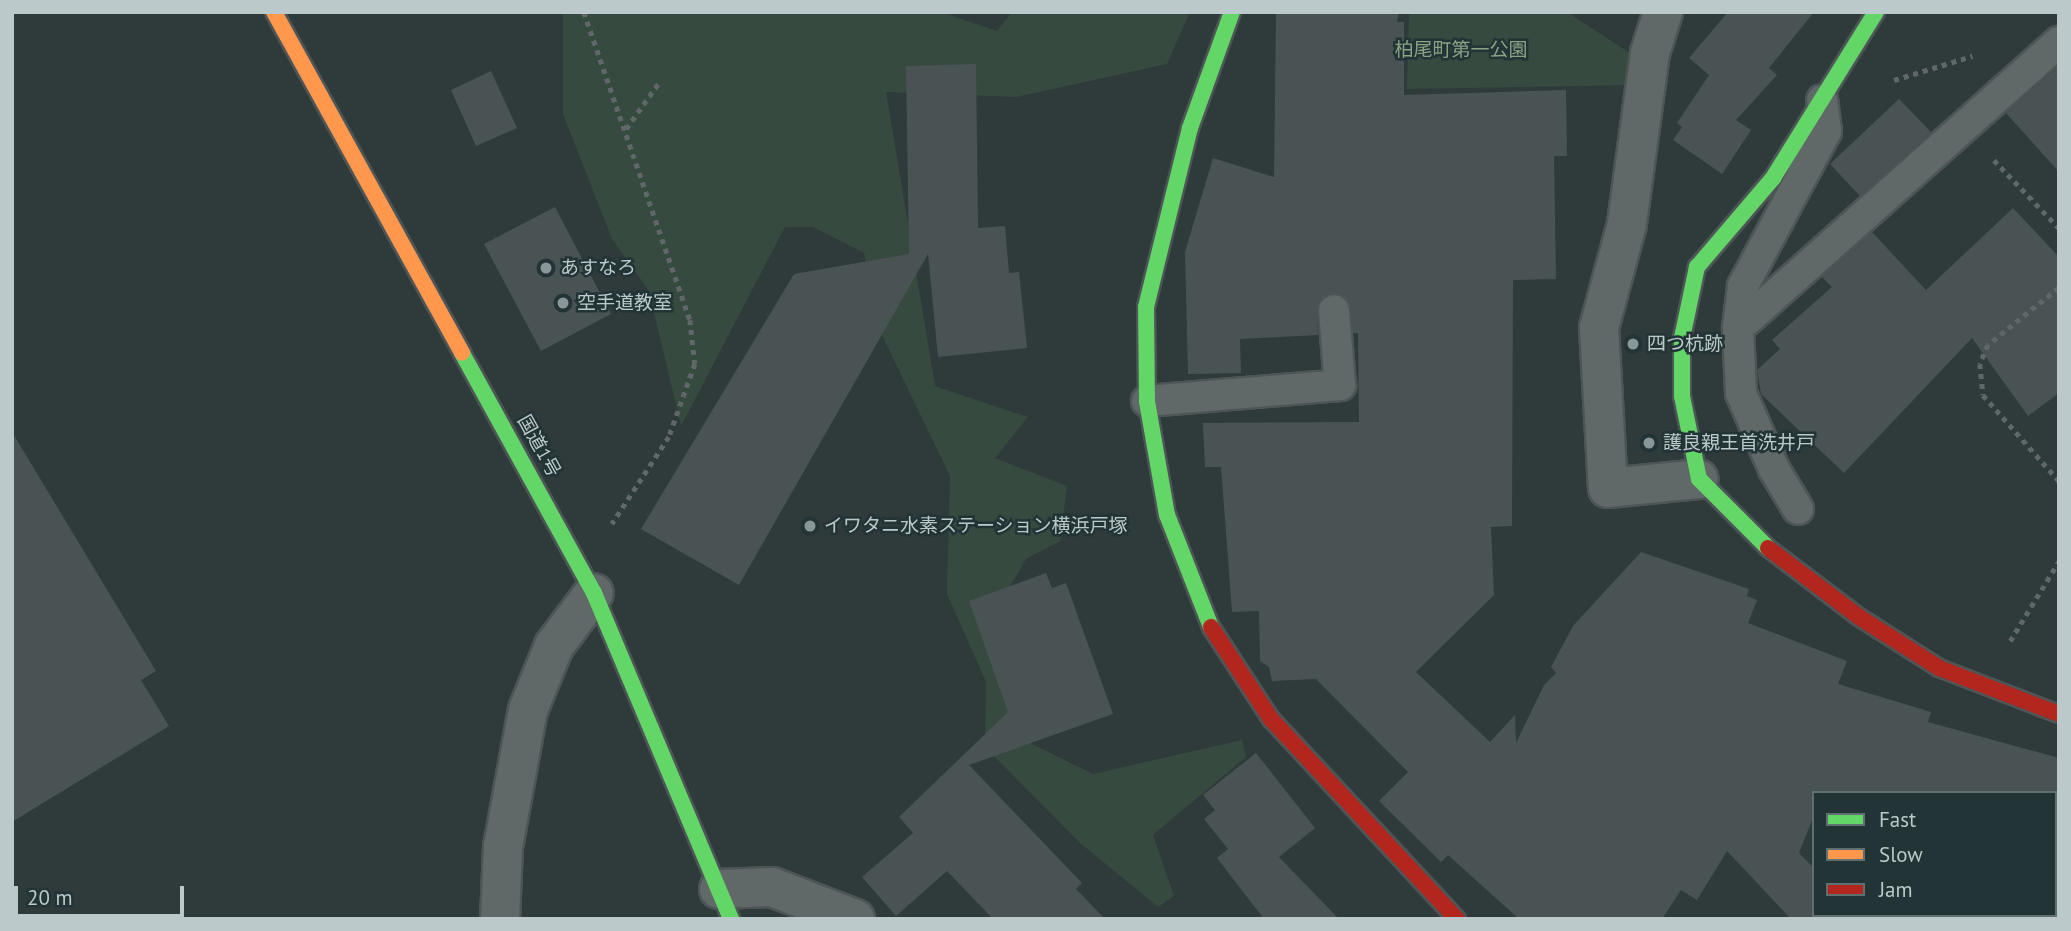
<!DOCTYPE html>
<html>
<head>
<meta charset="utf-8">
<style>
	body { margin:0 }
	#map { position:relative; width:2071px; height:931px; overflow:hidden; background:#2f3a3b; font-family:"PT Sans","Noto Sans JP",sans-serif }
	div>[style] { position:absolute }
	.green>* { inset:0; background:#364a40 }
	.building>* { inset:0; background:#4a5354 }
	.path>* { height:4.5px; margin-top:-2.25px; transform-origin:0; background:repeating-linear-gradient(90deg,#606768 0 5px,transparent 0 10px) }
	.roads { filter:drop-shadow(2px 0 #4d5556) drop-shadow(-2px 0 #4d5556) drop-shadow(0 2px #4d5556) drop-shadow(0 -2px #4d5556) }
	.lane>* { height:30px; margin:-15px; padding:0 15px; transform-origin:15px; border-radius:15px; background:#606868 }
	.street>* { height:38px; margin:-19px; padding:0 19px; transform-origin:19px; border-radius:19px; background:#606868 }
	.fast>* { height:16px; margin:-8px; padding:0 8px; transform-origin:8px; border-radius:8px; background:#63d668 }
	.slow>* { height:16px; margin:-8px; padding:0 8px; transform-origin:8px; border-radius:8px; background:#ff974d }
	.jam>* { height:16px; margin:-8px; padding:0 8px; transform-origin:8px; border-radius:8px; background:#b3261e }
	.dots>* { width:19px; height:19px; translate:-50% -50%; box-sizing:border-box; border:4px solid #223436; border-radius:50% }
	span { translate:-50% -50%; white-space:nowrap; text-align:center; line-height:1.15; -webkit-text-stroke:5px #223436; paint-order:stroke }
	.park-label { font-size:19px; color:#8ba383 }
	.poi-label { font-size:19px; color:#bbc9ca }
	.left { translate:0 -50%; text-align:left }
	.street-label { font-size:19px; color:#bbc9ca }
	.frame { position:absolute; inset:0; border:14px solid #bbc9ca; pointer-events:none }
	.legend { position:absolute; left:1812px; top:791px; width:245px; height:126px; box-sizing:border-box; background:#223436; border:2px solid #5f7071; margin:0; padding:9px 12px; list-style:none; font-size:21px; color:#bbc9ca }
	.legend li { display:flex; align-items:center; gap:14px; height:35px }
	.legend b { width:35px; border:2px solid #5f7071 }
	.scale { position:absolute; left:14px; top:886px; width:170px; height:32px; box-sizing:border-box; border:4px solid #bbc9ca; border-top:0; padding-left:9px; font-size:21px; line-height:24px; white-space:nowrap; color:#bbc9ca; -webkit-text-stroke:5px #223436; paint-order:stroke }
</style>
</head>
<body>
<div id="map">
	<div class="green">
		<div style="clip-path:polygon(563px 12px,941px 12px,997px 31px,1012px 12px,1190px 12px,1167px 64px,1016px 97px,886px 92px,935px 386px,1028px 417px,995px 458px,1067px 486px,1060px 541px,1026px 559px,987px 626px,1020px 738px,1093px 774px,1242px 740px,1246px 757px,1153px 835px,1174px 896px,1158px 907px,1080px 843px,985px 747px,986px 682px,947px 594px,950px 476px,879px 329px,864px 253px,813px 227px,785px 227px,681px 426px,649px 291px,612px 239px,563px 114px)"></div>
		<div style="clip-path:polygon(1409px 12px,1567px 12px,1633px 55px,1631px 85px,1407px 89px)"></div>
	</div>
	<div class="building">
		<div style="clip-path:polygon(1276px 12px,1399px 12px,1397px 22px,1404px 22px,1404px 95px,1566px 90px,1567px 156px,1554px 156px,1556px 279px,1513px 280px,1512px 526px,1491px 527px,1494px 595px,1416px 672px,1490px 742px,1515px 715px,1516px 743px,1544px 685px,1556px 673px,1551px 667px,1573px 626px,1641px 552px,1749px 589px,1747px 596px,1757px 600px,1748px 623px,1847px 661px,1838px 684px,1931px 712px,1928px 722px,2059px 758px,2059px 793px,1814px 793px,1814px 815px,1799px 853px,1814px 868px,1814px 919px,1791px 919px,1727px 851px,1697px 900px,1681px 890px,1662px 919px,1519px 919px,1448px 855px,1441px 862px,1379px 801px,1408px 772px,1316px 679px,1272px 681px,1269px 667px,1260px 661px,1259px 611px,1232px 612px,1221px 467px,1205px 467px,1203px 423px,1359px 422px,1358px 333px,1353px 333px,1349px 301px,1333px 293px,1324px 296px,1317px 311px,1318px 335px,1240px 339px,1241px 373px,1188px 374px,1185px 252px,1213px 158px,1274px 177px)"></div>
		<div style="clip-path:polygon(1728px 12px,1814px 12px,1769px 68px,1777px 75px,1736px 120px,1751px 130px,1722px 174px,1673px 140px,1682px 127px,1677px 123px,1709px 75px,1689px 58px)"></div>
		<div style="clip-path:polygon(976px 64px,978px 228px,1005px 226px,1009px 273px,1019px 272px,1027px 348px,938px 357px,928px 254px,739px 585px,641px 529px,794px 274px,909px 254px,906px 66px)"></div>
		<div style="clip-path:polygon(2059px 66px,2059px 172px,2006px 113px)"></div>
		<div style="clip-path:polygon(491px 71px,517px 128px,476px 146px,451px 90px)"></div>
		<div style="clip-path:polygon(1899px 99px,1931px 132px,1860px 196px,1830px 164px)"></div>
		<div style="clip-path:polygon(555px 207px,611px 314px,541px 351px,484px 244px)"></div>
		<div style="clip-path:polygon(2013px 208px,2059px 257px,2059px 393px,2028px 416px,1972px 338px,1844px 473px,1761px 394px,1757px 370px,1780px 349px,1772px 340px,1832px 287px,1822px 277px,1872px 232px,1926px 290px)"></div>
		<div style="clip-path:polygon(12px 432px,156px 671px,141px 680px,169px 726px,12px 822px)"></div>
		<div style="clip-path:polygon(1046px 573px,1052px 588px,1066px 583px,1113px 714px,969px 765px,1082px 883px,1076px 889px,1105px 919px,993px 919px,947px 871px,896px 916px,862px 877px,913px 833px,899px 817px,1008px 712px,969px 601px)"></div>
		<div style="clip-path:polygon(1256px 753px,1315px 828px,1279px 857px,1339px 919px,1264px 919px,1217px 858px,1228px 849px,1204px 819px,1215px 810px,1203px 795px)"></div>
	</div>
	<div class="path">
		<div style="left:584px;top:12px;width:326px;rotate:71deg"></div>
		<div style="left:690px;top:320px;width:44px;rotate:83.5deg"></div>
		<div style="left:695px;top:364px;width:77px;rotate:109.6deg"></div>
		<div style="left:669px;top:437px;width:104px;rotate:123.2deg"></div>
		<div style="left:1894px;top:80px;width:82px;rotate:-17.1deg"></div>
		<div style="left:626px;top:129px;width:59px;rotate:-54.7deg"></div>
		<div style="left:1994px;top:160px;width:94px;rotate:46.3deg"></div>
		<div style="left:2059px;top:288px;width:91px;rotate:141.2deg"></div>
		<div style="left:1988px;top:345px;width:21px;rotate:113deg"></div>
		<div style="left:1980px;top:364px;width:31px;rotate:84deg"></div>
		<div style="left:1983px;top:395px;width:115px;rotate:48.5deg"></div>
		<div style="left:2010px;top:641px;width:94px;rotate:-58.5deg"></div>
	</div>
	<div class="roads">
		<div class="lane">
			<div style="left:1738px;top:328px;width:430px;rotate:-41.7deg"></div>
			<div style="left:1147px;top:401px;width:194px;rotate:-4.7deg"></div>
			<div style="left:1340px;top:385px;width:75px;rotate:-94.6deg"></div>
			<div style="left:1798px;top:509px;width:47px;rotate:-121deg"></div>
			<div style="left:1774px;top:469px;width:83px;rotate:-113.5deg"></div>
			<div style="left:1741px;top:393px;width:65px;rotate:-92.6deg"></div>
			<div style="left:1738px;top:328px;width:42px;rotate:-83.2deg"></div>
			<div style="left:1743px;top:286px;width:176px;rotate:-61.8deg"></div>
			<div style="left:1826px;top:131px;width:31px;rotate:-97deg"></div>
		</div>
		<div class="street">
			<div style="left:1663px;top:12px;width:43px;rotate:107.6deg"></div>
			<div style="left:1650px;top:53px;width:173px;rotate:97.7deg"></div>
			<div style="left:1627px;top:224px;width:108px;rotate:105.1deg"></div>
			<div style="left:1599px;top:328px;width:160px;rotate:86.8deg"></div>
			<div style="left:1608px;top:488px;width:91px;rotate:-5.6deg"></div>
			<div style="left:719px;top:889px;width:53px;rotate:-2.2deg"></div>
			<div style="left:772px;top:887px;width:89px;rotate:21.1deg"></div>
			<div style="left:500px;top:919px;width:72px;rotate:-87.6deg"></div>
			<div style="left:503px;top:847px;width:139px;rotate:-79.7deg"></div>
			<div style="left:528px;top:710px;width:69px;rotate:-67.9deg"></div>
			<div style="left:554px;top:646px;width:66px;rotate:-53deg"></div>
		</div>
		<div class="fast">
			<div style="left:462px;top:353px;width:274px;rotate:61.2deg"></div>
			<div style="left:594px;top:593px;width:354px;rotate:67.2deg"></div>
			<div style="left:1768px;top:548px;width:98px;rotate:-135deg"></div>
			<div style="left:1699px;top:479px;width:85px;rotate:-101.6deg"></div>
			<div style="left:1682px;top:396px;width:58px;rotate:-90deg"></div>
			<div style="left:1682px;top:338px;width:73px;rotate:-78.1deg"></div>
			<div style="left:1697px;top:267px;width:117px;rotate:-49.5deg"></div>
			<div style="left:1773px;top:178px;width:195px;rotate:-58.2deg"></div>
			<div style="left:1211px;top:627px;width:120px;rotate:-111.4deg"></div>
			<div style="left:1167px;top:515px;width:116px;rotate:-100deg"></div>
			<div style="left:1147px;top:401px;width:94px;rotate:-90.6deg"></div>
			<div style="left:1146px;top:307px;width:184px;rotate:-76.2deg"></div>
			<div style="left:1190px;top:128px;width:123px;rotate:-70.1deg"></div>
		</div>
		<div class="slow">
			<div style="left:274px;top:12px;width:389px;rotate:61.1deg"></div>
		</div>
		<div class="jam">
			<div style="left:1768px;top:548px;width:114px;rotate:37.2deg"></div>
			<div style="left:1859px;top:617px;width:95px;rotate:32.5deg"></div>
			<div style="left:1939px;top:668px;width:129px;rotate:21deg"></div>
			<div style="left:1211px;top:627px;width:110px;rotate:56.9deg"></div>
			<div style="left:1271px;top:719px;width:273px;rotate:47.1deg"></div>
		</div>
	</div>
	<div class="dots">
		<div style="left:546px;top:268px;background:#8a9798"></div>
		<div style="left:563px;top:303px;background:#8a9798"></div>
		<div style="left:1633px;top:344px;background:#8a9798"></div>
		<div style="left:1649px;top:443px;background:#8a9798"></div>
		<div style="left:810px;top:526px;background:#8a9798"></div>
	</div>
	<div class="park-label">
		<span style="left:1461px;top:50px">柏尾町第一公園</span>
	</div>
	<div class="poi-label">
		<span class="left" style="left:560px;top:268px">あすなろ</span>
		<span class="left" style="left:577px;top:303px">空手道教室</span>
		<span class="left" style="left:1647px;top:344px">四つ杭跡</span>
		<span class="left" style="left:1663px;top:443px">護良親王首洗井戸</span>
		<span class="left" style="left:824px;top:526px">イワタニ水素ステーション横浜戸塚</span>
	</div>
	<div class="street-label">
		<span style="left:539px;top:446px;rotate:61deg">国道1号</span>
	</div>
	<div class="frame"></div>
	<ul class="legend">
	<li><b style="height:9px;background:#63d668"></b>Fast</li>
	<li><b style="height:9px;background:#ff974d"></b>Slow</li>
	<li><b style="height:9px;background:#b3261e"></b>Jam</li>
	</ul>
	<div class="scale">20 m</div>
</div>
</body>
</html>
